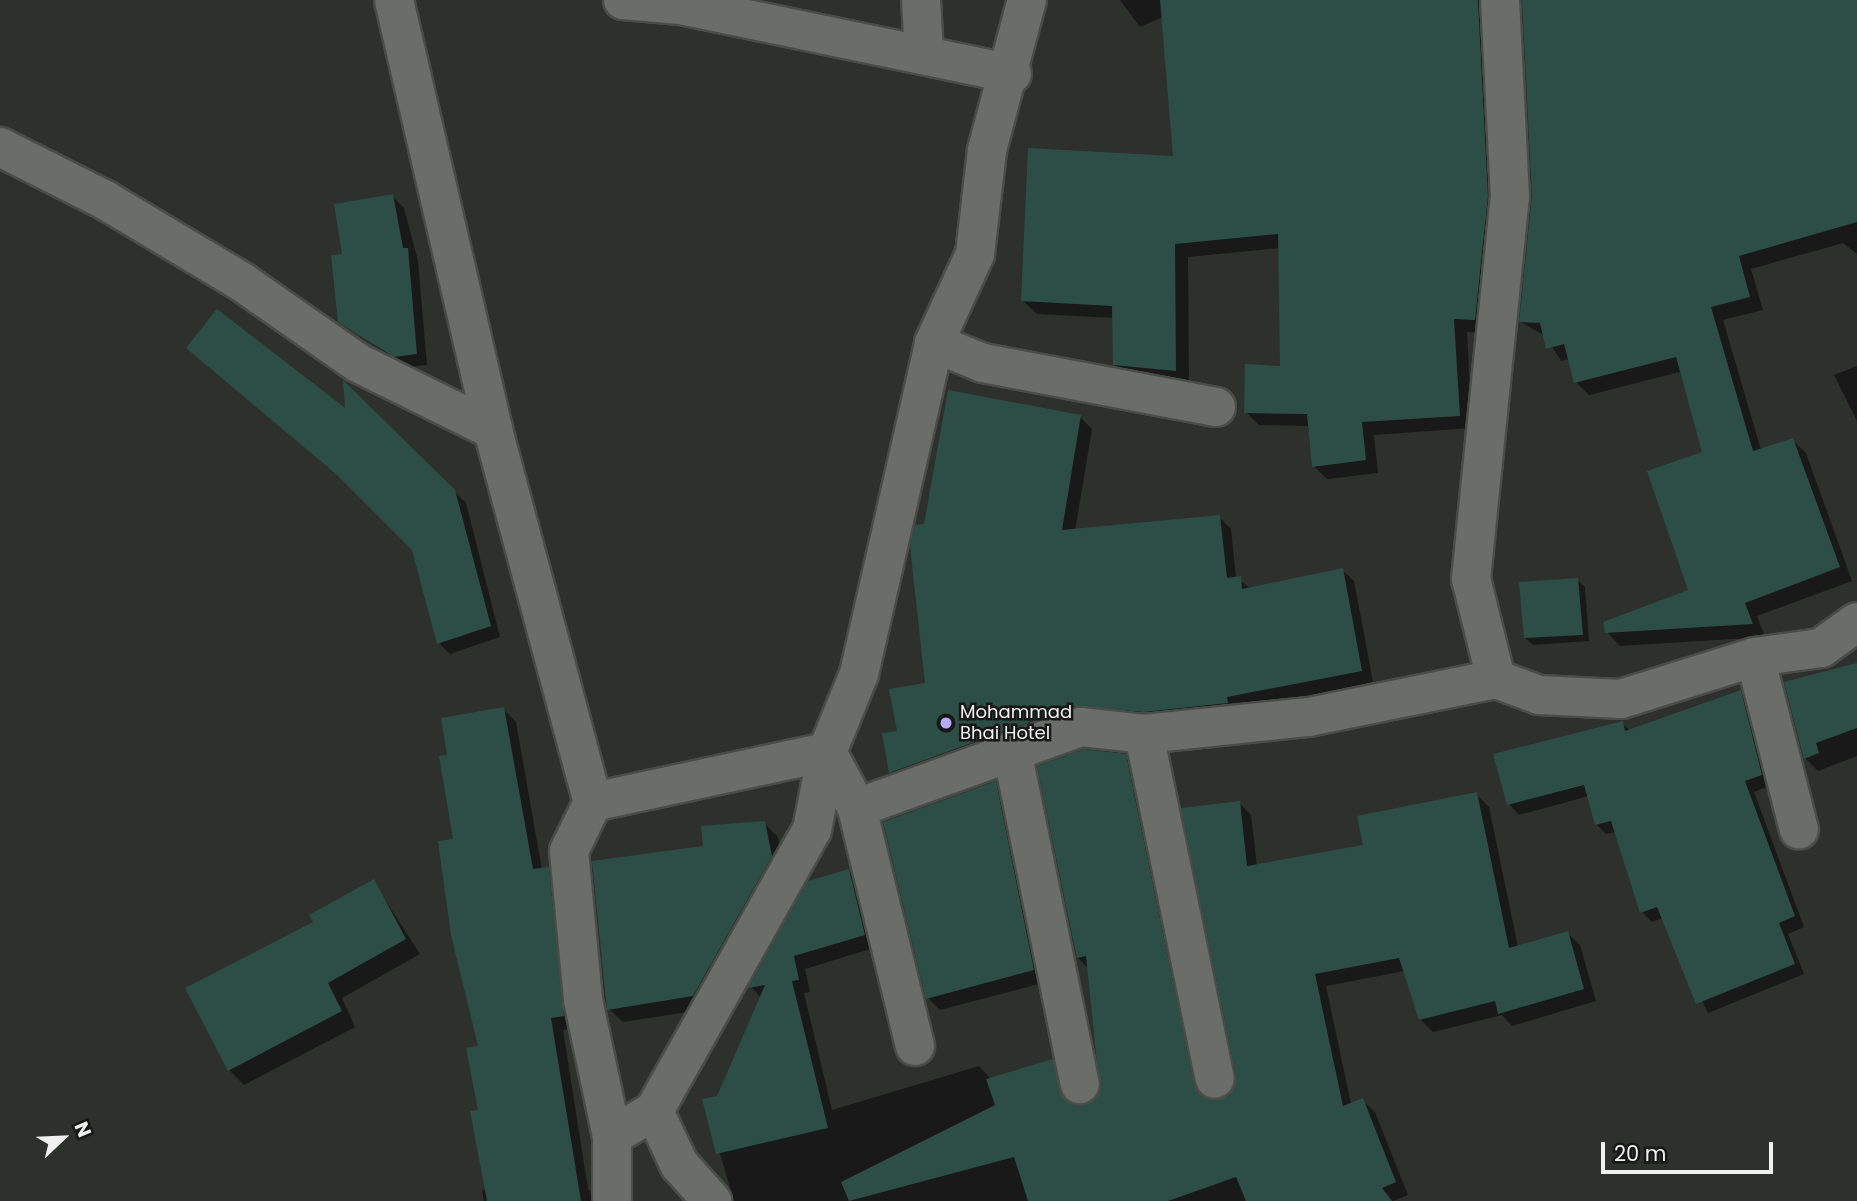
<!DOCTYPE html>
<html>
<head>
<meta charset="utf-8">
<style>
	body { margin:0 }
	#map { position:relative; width:1857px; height:1201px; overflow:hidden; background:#2e302d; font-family:Poppins,sans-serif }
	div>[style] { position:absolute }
	.shadow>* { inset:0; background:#0007 }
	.building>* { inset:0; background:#2d4e44 }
	.roads { filter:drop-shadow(2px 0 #4a4c4a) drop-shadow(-2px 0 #4a4c4a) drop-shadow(0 2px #4a4c4a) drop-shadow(0 -2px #4a4c4a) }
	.minor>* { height:38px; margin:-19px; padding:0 19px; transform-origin:19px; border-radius:19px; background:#6a6d6a }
	.dots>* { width:19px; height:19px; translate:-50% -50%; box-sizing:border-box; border:4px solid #161716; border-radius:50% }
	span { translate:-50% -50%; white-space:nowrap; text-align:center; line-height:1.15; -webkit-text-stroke:5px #161716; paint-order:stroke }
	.poi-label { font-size:18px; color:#eff0ef }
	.left { translate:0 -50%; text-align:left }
	.north { position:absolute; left:28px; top:1103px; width:70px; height:70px; -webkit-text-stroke:5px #161716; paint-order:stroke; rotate:67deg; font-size:19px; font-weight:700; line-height:28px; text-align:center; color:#eff0ef }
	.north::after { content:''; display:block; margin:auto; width:24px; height:32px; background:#eff0ef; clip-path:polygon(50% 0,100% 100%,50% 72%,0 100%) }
	.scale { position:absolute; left:1601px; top:1142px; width:172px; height:32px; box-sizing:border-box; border:4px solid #eff0ef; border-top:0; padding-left:9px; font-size:21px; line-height:24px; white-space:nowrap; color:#eff0ef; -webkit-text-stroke:5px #161716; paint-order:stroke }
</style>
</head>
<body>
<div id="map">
	<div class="shadow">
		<div style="clip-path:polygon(1120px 0,1499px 0,1501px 211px,1488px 333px,1467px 332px,1472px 428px,1374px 435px,1378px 473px,1327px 479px,1314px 466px,1310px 426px,1259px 425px,1246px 412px,1281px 368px,1280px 248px,1188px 257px,1189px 384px,1128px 378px,1115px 365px,1114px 318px,1037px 314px,1023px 301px,1175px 158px,1163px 17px,1140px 27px)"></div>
		<div style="clip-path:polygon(1524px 0,1857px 0,1857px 254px,1843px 243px,1751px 269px,1763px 310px,1723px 320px,1761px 450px,1792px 440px,1806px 453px,1852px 581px,1757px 616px,1765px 637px,1620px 646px,1607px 632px,1691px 591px,1704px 454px,1680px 372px,1589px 395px,1576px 382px,1570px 359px,1561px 361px,1545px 336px,1521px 322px,1534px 196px)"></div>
		<div style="clip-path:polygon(392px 196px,404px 208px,418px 261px,427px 365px,407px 367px,339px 321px,344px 255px)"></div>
		<div style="clip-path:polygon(1857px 366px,1857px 421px,1834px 375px)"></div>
		<div style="clip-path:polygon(345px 384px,466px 503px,500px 637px,450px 654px,439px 643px,414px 549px,348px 412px)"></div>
		<div style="clip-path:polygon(1080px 417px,1092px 429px,1075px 531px,1219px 517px,1231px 529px,1236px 578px,1251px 589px,1342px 570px,1354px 581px,1373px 682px,903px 784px,891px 772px,899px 732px,927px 684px,926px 526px)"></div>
		<div style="clip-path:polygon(1577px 580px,1585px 587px,1589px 641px,1533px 645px,1525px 638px)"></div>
		<div style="clip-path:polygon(1857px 666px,1857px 756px,1818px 771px,1805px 758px)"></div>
		<div style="clip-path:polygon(1740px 692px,1751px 702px,1772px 785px,1754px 792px,1804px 927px,1788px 934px,1804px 974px,1708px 1013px,1663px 918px,1652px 922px,1642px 912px,1616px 832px,1606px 834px,1596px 824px,1589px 796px,1519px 815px,1509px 804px,1622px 723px,1630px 731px)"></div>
		<div style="clip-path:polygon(503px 709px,516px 722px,542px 870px,560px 881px,576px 1028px,563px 1030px,588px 1189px,596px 1201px,484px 1201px,482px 1190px,487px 1189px,480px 1047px,449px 756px)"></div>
		<div style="clip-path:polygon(1125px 756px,1138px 768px,1208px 1101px,1230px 1097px,1238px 1075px,1239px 803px,1251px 815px,1257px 866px,1365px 847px,1476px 794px,1489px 807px,1518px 947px,1567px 933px,1580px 945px,1596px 1001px,1512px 1026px,1502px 1015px,1433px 1032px,1420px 1019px,1405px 971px,1326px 986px,1351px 1104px,1362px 1100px,1375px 1112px,1408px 1195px,1393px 1201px,734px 1201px,704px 1100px,718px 1097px,761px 998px,751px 987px,849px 871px,861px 884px,877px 947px,805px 969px,810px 992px,804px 993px,832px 1110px,979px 1066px,991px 1079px,1052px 1061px,1065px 1074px,1073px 1104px,1096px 1101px,1103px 1080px,1089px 969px,1078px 958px)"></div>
		<div style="clip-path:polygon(995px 783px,1008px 795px,1046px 982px,940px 1010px,928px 998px)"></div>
		<div style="clip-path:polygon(764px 823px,778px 837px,785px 870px,707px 1009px,623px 1022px,609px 1009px,705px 847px)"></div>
		<div style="clip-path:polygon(373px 881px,420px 954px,342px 998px,355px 1027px,244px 1085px,229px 1070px,315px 923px)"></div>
	</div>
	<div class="building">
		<div style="clip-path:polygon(1160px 0,1478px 0,1488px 196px,1475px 320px,1454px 319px,1460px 416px,1362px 422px,1366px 460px,1312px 467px,1307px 414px,1244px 413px,1245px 364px,1280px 366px,1278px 234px,1175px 244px,1176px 371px,1113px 365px,1112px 306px,1021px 301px,1028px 148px,1173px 156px)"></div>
		<div style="clip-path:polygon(1522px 0,1857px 0,1857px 222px,1739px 256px,1750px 297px,1711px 307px,1753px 451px,1793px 438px,1840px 567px,1745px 603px,1753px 624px,1605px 633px,1603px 622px,1688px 590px,1647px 471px,1702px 452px,1676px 357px,1574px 383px,1564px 344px,1546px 349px,1540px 323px,1519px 322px,1532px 196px)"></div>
		<div style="clip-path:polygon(393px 194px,403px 248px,408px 248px,417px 354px,394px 357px,338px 322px,331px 255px,342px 254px,334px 204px)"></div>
		<div style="clip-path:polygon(217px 309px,345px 408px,343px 380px,455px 490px,491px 626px,437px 644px,412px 550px,336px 474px,186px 348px)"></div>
		<div style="clip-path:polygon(948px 390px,1081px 415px,1062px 530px,1220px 515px,1227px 578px,1241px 576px,1242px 589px,1343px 568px,1362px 671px,1227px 697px,1228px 703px,1144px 712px,1074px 706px,889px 773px,882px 733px,897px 731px,889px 689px,925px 683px,910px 546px,915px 525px,924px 524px)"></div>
		<div style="clip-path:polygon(1578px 578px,1583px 635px,1524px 638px,1519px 582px)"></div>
		<div style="clip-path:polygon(1857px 663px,1857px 728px,1816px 743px,1819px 753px,1804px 759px,1784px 682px)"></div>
		<div style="clip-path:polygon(1741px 690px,1762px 775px,1745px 781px,1795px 916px,1779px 923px,1795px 964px,1696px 1004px,1657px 907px,1640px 913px,1611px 821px,1595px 825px,1584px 785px,1507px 805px,1493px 754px,1623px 721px,1625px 731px)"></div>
		<div style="clip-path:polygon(504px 707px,533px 869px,549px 867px,564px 1016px,551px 1018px,581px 1201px,487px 1201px,470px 1111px,478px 1110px,466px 1048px,478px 1046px,451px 935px,438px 841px,453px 839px,439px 756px,447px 755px,441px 718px)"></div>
		<div style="clip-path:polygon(1084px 749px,1126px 754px,1194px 1083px,1207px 1099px,1229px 1096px,1236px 1075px,1181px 808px,1240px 801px,1247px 866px,1363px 845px,1357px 816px,1477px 792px,1509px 948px,1568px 931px,1584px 989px,1498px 1014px,1495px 1001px,1419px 1020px,1399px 958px,1315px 974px,1343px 1106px,1363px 1098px,1396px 1182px,1382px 1188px,1392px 1201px,1246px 1201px,1236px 1177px,1168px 1201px,1028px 1201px,1014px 1157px,849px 1201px,841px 1182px,995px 1105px,986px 1079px,1053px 1059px,1064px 1099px,1085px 1105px,1100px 1092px,1086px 956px,1077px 958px,1037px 766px)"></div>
		<div style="clip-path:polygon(996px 781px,1034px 970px,926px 999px,883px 822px)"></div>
		<div style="clip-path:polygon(765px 821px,772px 856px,693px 996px,607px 1010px,592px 861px,703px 846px,701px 826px)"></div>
		<div style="clip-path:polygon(849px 869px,865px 935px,794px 956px,799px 980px,792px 981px,828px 1128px,716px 1154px,702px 1099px,717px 1096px,765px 985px,748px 988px,808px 881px)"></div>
		<div style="clip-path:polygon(374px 879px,406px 939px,328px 983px,342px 1011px,228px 1071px,185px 988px,313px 922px,309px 915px)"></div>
	</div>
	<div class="roads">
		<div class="minor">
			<div style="left:394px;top:0;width:441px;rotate:77deg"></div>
			<div style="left:493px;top:430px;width:385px;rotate:75deg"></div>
			<div style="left:593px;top:802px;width:55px;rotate:116.1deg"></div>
			<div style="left:569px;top:851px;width:150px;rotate:84.6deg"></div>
			<div style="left:583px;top:1000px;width:139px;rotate:78deg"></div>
			<div style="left:612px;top:1136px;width:65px;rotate:90deg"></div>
			<div style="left:623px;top:0;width:57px;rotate:5deg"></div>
			<div style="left:680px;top:5px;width:339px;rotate:11.7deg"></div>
			<div style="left:921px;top:0;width:52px;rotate:86.7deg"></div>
			<div style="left:0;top:147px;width:118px;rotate:26.8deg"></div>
			<div style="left:105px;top:200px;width:160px;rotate:30.9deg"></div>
			<div style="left:242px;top:282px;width:141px;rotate:34.9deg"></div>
			<div style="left:358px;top:363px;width:151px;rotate:26.4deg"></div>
			<div style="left:934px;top:343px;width:53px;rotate:22.2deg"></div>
			<div style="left:983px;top:363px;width:237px;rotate:10.7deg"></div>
			<div style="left:1755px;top:657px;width:178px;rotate:75.7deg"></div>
			<div style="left:1496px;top:679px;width:103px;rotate:-104deg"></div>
			<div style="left:1471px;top:579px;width:384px;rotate:-84.2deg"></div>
			<div style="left:1510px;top:197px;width:197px;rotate:-92.9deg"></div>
			<div style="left:1144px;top:734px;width:352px;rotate:78.4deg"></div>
			<div style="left:827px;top:752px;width:64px;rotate:61.8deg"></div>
			<div style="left:857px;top:808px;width:238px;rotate:-19.9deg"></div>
			<div style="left:1081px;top:727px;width:63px;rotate:6.3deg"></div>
			<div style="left:1144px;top:734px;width:166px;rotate:-5.9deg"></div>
			<div style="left:1309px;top:717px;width:191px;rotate:-11.5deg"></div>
			<div style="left:1496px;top:679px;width:46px;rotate:20.4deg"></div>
			<div style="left:1539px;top:695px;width:82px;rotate:2.8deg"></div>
			<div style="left:1621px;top:699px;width:140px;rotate:-17.4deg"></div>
			<div style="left:1755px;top:657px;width:67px;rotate:-7.8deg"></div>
			<div style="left:1821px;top:648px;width:44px;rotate:-35.8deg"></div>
			<div style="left:1013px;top:756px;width:335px;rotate:78.5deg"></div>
			<div style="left:593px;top:802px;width:239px;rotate:-12.1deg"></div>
			<div style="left:857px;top:808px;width:245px;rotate:76.3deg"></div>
			<div style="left:654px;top:1111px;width:59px;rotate:64.7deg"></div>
			<div style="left:679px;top:1164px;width:50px;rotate:48.3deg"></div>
			<div style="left:612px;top:1136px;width:49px;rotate:-30.8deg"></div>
			<div style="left:654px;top:1111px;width:322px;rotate:-60.7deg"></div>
			<div style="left:812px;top:830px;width:79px;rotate:-79.1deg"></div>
			<div style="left:827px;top:752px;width:84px;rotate:-67.7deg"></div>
			<div style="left:859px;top:674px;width:339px;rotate:-77.2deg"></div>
			<div style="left:934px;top:343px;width:98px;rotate:-65.3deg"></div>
			<div style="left:975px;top:254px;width:105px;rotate:-83.4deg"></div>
			<div style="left:987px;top:150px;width:155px;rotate:-75.1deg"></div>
		</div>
	</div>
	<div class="dots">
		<div style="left:946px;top:723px;background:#b5acf8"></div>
	</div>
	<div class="poi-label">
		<span class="left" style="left:960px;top:723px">Mohammad<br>Bhai Hotel</span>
	</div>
	<div class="north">N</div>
	<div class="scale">20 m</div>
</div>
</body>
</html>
